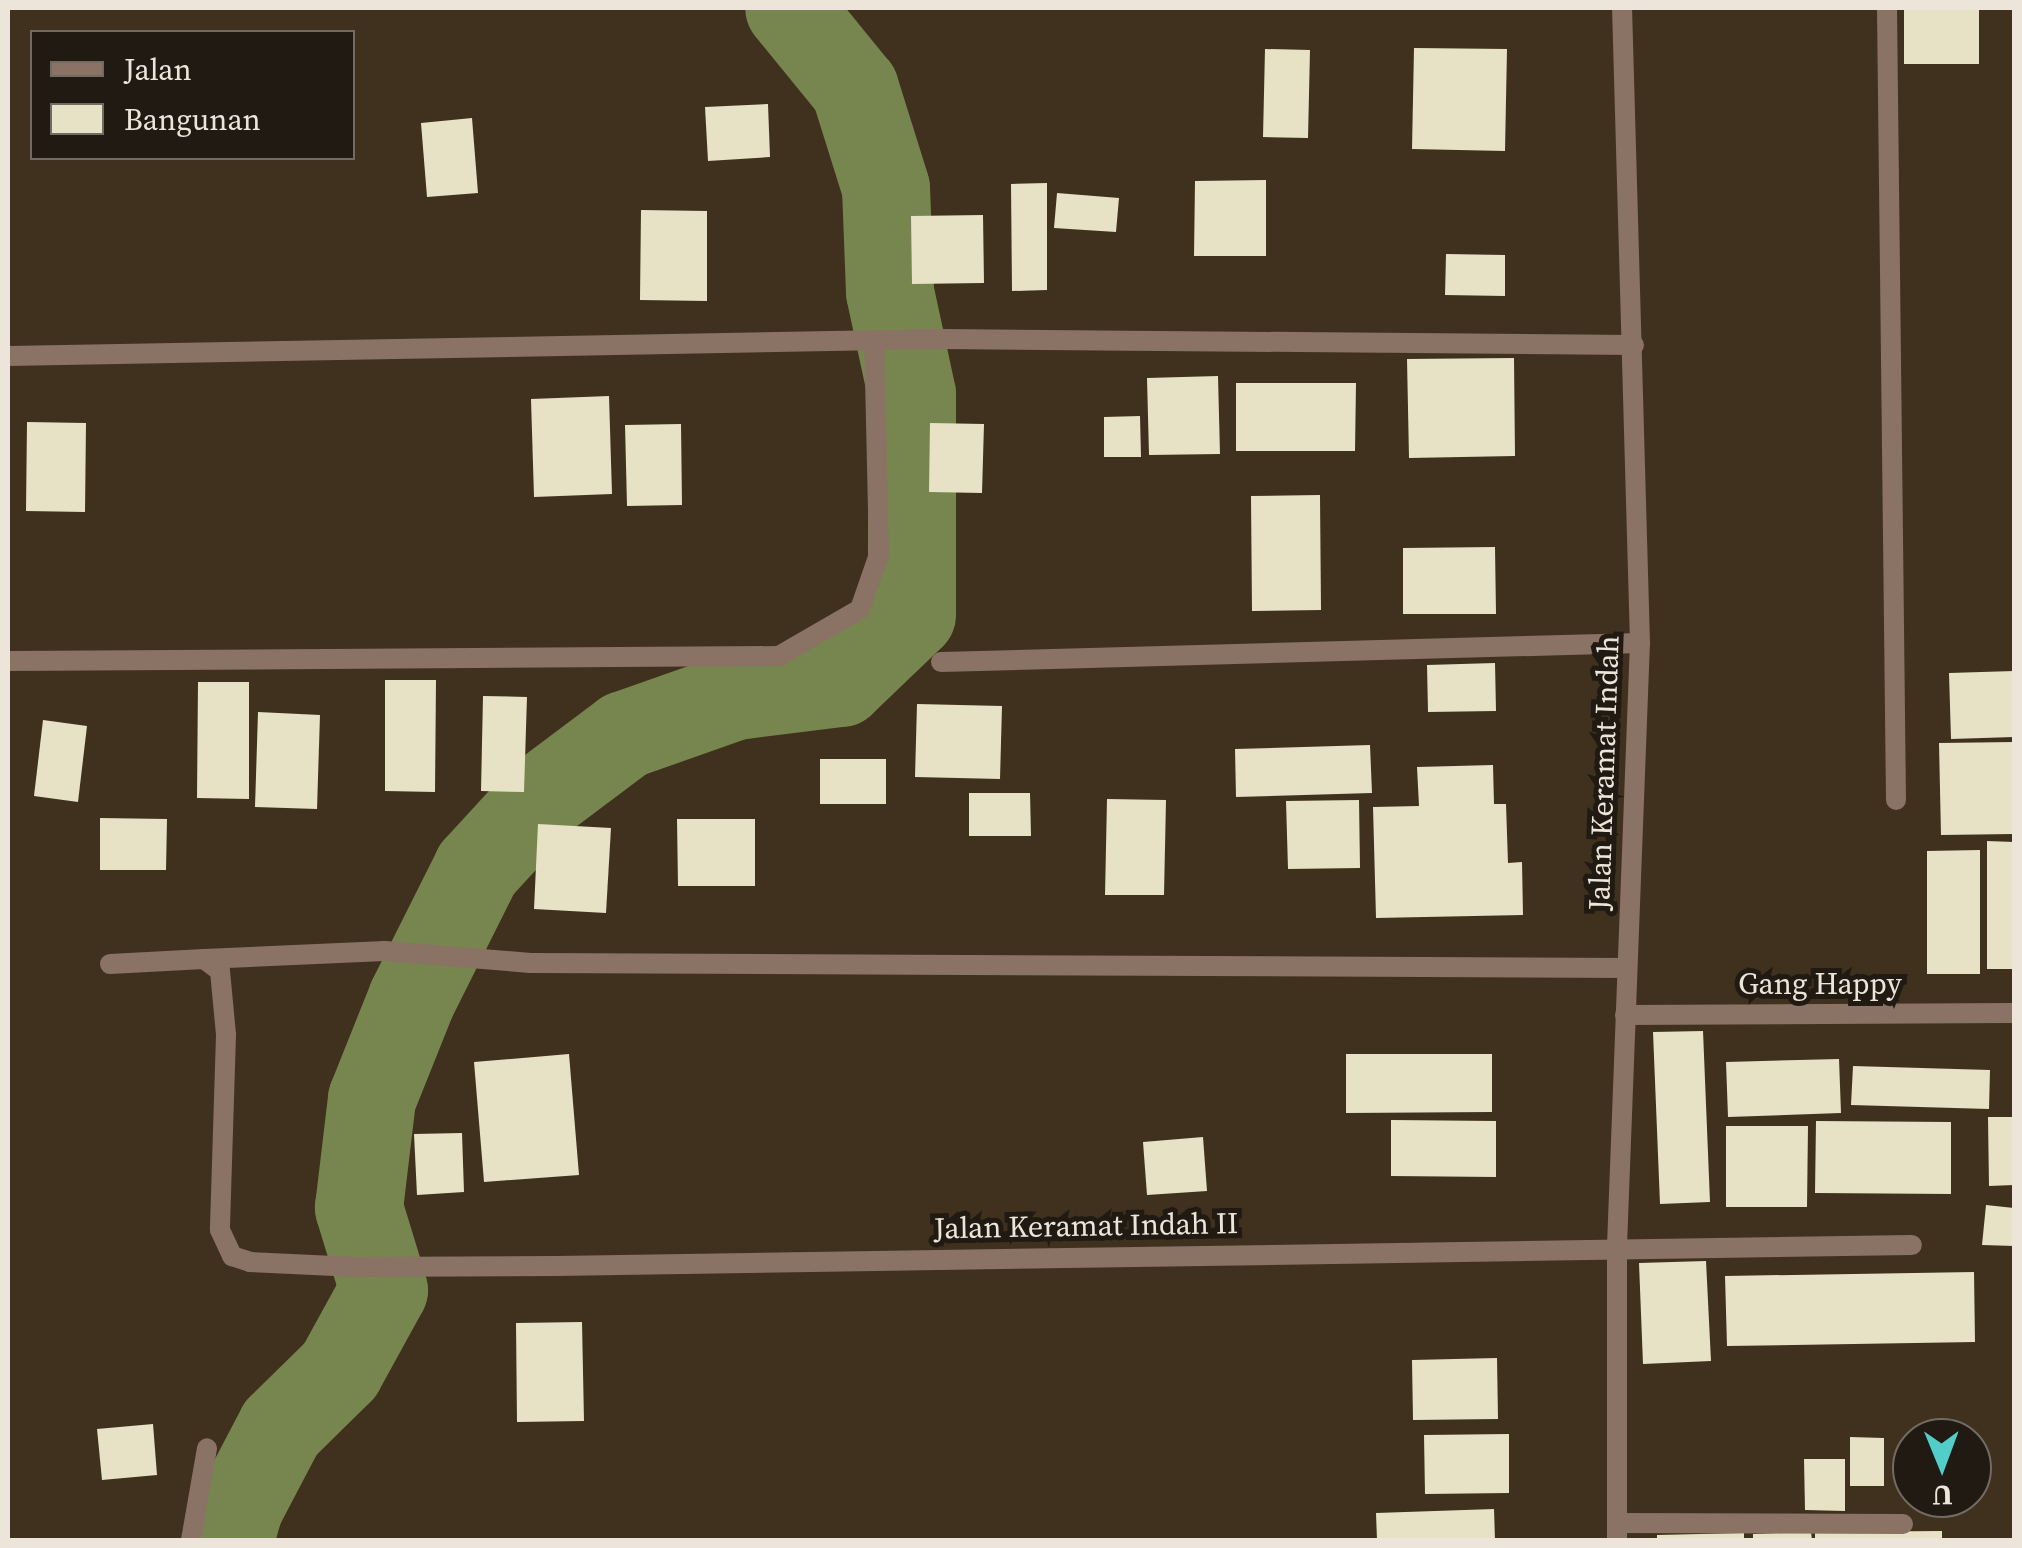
<!DOCTYPE html>
<html>
<head>
<meta charset="utf-8">
<style>
	body { margin:0 }
	#map { position:relative; width:2022px; height:1548px; overflow:hidden; background:#3f311e; font-family:"Source Serif 4",serif }
	div>[style] { position:absolute }
	.river>* { height:88px; margin:-44px; padding:0 44px; transform-origin:44px; border-radius:44px; background:#77864e }
	.building>* { inset:0; background:#e7e1c6 }
	.minor>* { height:20px; margin:-10px; padding:0 10px; transform-origin:10px; border-radius:10px; background:#8a7265 }
	span { translate:-50% -50%; white-space:nowrap; text-align:center; line-height:1.15; -webkit-text-stroke:10px #201a12; paint-order:stroke }
	.street-label { font-size:30px; color:#eee5da }
	.frame { position:absolute; inset:0; border:10px solid #eee5da; pointer-events:none }
	.legend { position:absolute; left:30px; top:30px; width:325px; height:130px; box-sizing:border-box; background:#201a12; border:2px solid #726b62; margin:0; padding:12px 18px; list-style:none; font-size:30px; color:#eee5da }
	.legend li { display:flex; align-items:center; gap:20px; height:50px }
	.legend b { width:50px; border:2px solid #726b62 }
	.north { position:absolute; left:1892px; top:1418px; width:100px; height:100px; box-sizing:border-box; background:#201a12; border:2px solid #726b62; border-radius:50%; rotate:179deg; font-size:28px; font-weight:700; line-height:40px; text-align:center; color:#eee5da }
	.north::after { content:''; display:block; margin:auto; width:35px; height:45px; background:#53cdc9; clip-path:polygon(50% 0,100% 100%,50% 72%,0 100%) }
</style>
</head>
<body>
<div id="map">
	<div class="river">
		<div style="left:230px;top:1540px;width:33px;rotate:-74deg"></div>
		<div style="left:239px;top:1508px;width:90px;rotate:-62.3deg"></div>
		<div style="left:281px;top:1428px;width:83px;rotate:-44.5deg"></div>
		<div style="left:340px;top:1370px;width:91px;rotate:-61.2deg"></div>
		<div style="left:384px;top:1290px;width:86px;rotate:-107deg"></div>
		<div style="left:359px;top:1208px;width:110px;rotate:-83.2deg"></div>
		<div style="left:372px;top:1099px;width:108px;rotate:-68.2deg"></div>
		<div style="left:412px;top:999px;width:145px;rotate:-63.4deg"></div>
		<div style="left:477px;top:869px;width:100px;rotate:-47.4deg"></div>
		<div style="left:545px;top:795px;width:100px;rotate:-36.9deg"></div>
		<div style="left:625px;top:735px;width:118px;rotate:-19.4deg"></div>
		<div style="left:736px;top:696px;width:106px;rotate:-7.1deg"></div>
		<div style="left:841px;top:683px;width:98px;rotate:-43.8deg"></div>
		<div style="left:912px;top:615px;width:221px;rotate:-90deg"></div>
		<div style="left:912px;top:394px;width:104px;rotate:-102.2deg"></div>
		<div style="left:890px;top:292px;width:104px;rotate:-92.2deg"></div>
		<div style="left:886px;top:188px;width:104px;rotate:-107.4deg"></div>
		<div style="left:855px;top:89px;width:104px;rotate:-129.2deg"></div>
	</div>
	<div class="building">
		<div style="clip-path:polygon(1904px 8px,1979px 8px,1979px 64px,1904px 64px)"></div>
		<div style="clip-path:polygon(1414px 48px,1507px 49px,1505px 151px,1412px 149px)"></div>
		<div style="clip-path:polygon(1265px 49px,1310px 50px,1308px 138px,1263px 137px)"></div>
		<div style="clip-path:polygon(768px 104px,770px 157px,708px 161px,705px 107px)"></div>
		<div style="clip-path:polygon(472px 118px,478px 193px,427px 197px,421px 123px)"></div>
		<div style="clip-path:polygon(1266px 180px,1266px 256px,1194px 256px,1195px 181px)"></div>
		<div style="clip-path:polygon(1047px 183px,1047px 290px,1012px 291px,1011px 184px)"></div>
		<div style="clip-path:polygon(1057px 193px,1119px 198px,1116px 232px,1054px 228px)"></div>
		<div style="clip-path:polygon(641px 210px,707px 211px,707px 301px,640px 300px)"></div>
		<div style="clip-path:polygon(983px 215px,984px 283px,912px 284px,911px 216px)"></div>
		<div style="clip-path:polygon(1446px 254px,1505px 255px,1505px 296px,1445px 295px)"></div>
		<div style="clip-path:polygon(1514px 358px,1515px 456px,1409px 458px,1407px 359px)"></div>
		<div style="clip-path:polygon(1218px 376px,1220px 454px,1149px 455px,1147px 378px)"></div>
		<div style="clip-path:polygon(1236px 383px,1356px 383px,1355px 451px,1236px 451px)"></div>
		<div style="clip-path:polygon(609px 396px,612px 494px,534px 497px,531px 399px)"></div>
		<div style="clip-path:polygon(1140px 416px,1141px 457px,1104px 457px,1104px 417px)"></div>
		<div style="clip-path:polygon(27px 422px,86px 423px,85px 512px,26px 511px)"></div>
		<div style="clip-path:polygon(930px 423px,984px 424px,982px 493px,929px 492px)"></div>
		<div style="clip-path:polygon(681px 424px,682px 505px,627px 506px,625px 425px)"></div>
		<div style="clip-path:polygon(1320px 495px,1321px 610px,1252px 611px,1251px 496px)"></div>
		<div style="clip-path:polygon(1495px 547px,1496px 614px,1403px 614px,1403px 548px)"></div>
		<div style="clip-path:polygon(1495px 663px,1496px 711px,1428px 712px,1427px 665px)"></div>
		<div style="clip-path:polygon(2014px 671px,2014px 737px,1951px 739px,1949px 673px)"></div>
		<div style="clip-path:polygon(385px 680px,436px 680px,435px 792px,385px 791px)"></div>
		<div style="clip-path:polygon(198px 682px,249px 682px,249px 799px,197px 798px)"></div>
		<div style="clip-path:polygon(483px 696px,527px 697px,524px 792px,481px 791px)"></div>
		<div style="clip-path:polygon(917px 704px,1002px 706px,1000px 779px,915px 777px)"></div>
		<div style="clip-path:polygon(258px 712px,320px 715px,317px 809px,255px 807px)"></div>
		<div style="clip-path:polygon(43px 720px,87px 726px,78px 802px,34px 796px)"></div>
		<div style="clip-path:polygon(2014px 742px,2014px 834px,1941px 835px,1939px 743px)"></div>
		<div style="clip-path:polygon(1370px 745px,1372px 793px,1236px 797px,1235px 749px)"></div>
		<div style="clip-path:polygon(820px 759px,886px 759px,886px 804px,820px 804px)"></div>
		<div style="clip-path:polygon(1493px 765px,1494px 804px,1506px 804px,1508px 863px,1522px 862px,1523px 915px,1376px 918px,1373px 807px,1419px 806px,1417px 767px)"></div>
		<div style="clip-path:polygon(969px 793px,1030px 793px,1031px 836px,969px 836px)"></div>
		<div style="clip-path:polygon(1107px 799px,1166px 800px,1164px 895px,1105px 895px)"></div>
		<div style="clip-path:polygon(1359px 800px,1360px 868px,1288px 869px,1286px 801px)"></div>
		<div style="clip-path:polygon(100px 818px,167px 819px,166px 870px,100px 870px)"></div>
		<div style="clip-path:polygon(677px 819px,755px 819px,755px 886px,678px 886px)"></div>
		<div style="clip-path:polygon(538px 824px,611px 828px,606px 913px,534px 909px)"></div>
		<div style="clip-path:polygon(1987px 841px,2014px 842px,2014px 969px,1987px 969px)"></div>
		<div style="clip-path:polygon(1980px 850px,1980px 974px,1927px 974px,1927px 851px)"></div>
		<div style="clip-path:polygon(1703px 1031px,1710px 1202px,1660px 1204px,1653px 1032px)"></div>
		<div style="clip-path:polygon(569px 1054px,579px 1175px,484px 1182px,474px 1062px)"></div>
		<div style="clip-path:polygon(1346px 1054px,1492px 1054px,1492px 1112px,1346px 1113px)"></div>
		<div style="clip-path:polygon(1839px 1059px,1841px 1113px,1728px 1117px,1726px 1062px)"></div>
		<div style="clip-path:polygon(1853px 1066px,1990px 1070px,1989px 1109px,1851px 1105px)"></div>
		<div style="clip-path:polygon(1988px 1117px,2014px 1117px,2014px 1185px,1989px 1186px)"></div>
		<div style="clip-path:polygon(1391px 1120px,1496px 1121px,1496px 1177px,1391px 1176px)"></div>
		<div style="clip-path:polygon(1816px 1121px,1951px 1122px,1951px 1194px,1815px 1193px)"></div>
		<div style="clip-path:polygon(1726px 1126px,1808px 1126px,1807px 1207px,1726px 1207px)"></div>
		<div style="clip-path:polygon(462px 1133px,464px 1192px,417px 1195px,414px 1134px)"></div>
		<div style="clip-path:polygon(1203px 1137px,1207px 1191px,1147px 1195px,1143px 1142px)"></div>
		<div style="clip-path:polygon(1986px 1205px,2014px 1208px,2014px 1246px,1982px 1245px)"></div>
		<div style="clip-path:polygon(1706px 1261px,1711px 1361px,1643px 1364px,1639px 1263px)"></div>
		<div style="clip-path:polygon(1974px 1272px,1975px 1342px,1727px 1346px,1725px 1276px)"></div>
		<div style="clip-path:polygon(582px 1322px,584px 1421px,517px 1422px,516px 1323px)"></div>
		<div style="clip-path:polygon(1497px 1358px,1498px 1419px,1413px 1420px,1412px 1360px)"></div>
		<div style="clip-path:polygon(153px 1424px,157px 1475px,102px 1480px,97px 1429px)"></div>
		<div style="clip-path:polygon(1509px 1434px,1509px 1493px,1425px 1494px,1424px 1435px)"></div>
		<div style="clip-path:polygon(1850px 1437px,1884px 1438px,1884px 1486px,1850px 1486px)"></div>
		<div style="clip-path:polygon(1804px 1459px,1845px 1459px,1845px 1511px,1805px 1510px)"></div>
		<div style="clip-path:polygon(1494px 1509px,1495px 1540px,1377px 1540px,1376px 1513px)"></div>
		<div style="clip-path:polygon(1942px 1531px,1942px 1540px,1815px 1540px,1815px 1532px)"></div>
		<div style="clip-path:polygon(1811px 1532px,1812px 1540px,1753px 1540px,1753px 1534px)"></div>
		<div style="clip-path:polygon(1744px 1533px,1744px 1540px,1657px 1540px,1657px 1535px)"></div>
	</div>
	<div class="minor">
		<div style="left:1887px;top:8px;width:792px;rotate:89.35deg"></div>
		<div style="left:8px;top:356px;width:933px;rotate:-1.04deg"></div>
		<div style="left:941px;top:339px;width:693px;rotate:0.5deg"></div>
		<div style="left:8px;top:661px;width:771px;rotate:-0.37deg"></div>
		<div style="left:779px;top:656px;width:94px;rotate:-30.1deg"></div>
		<div style="left:860px;top:609px;width:58px;rotate:-70.9deg"></div>
		<div style="left:879px;top:554px;width:213px;rotate:-91.3deg"></div>
		<div style="left:941px;top:662px;width:699px;rotate:-1.56deg"></div>
		<div style="left:204px;top:959px;width:181px;rotate:-2.5deg"></div>
		<div style="left:385px;top:951px;width:146px;rotate:4.7deg"></div>
		<div style="left:531px;top:963px;width:1095px;rotate:0.26deg"></div>
		<div style="left:110px;top:964px;width:94px;rotate:-3deg"></div>
		<div style="left:204px;top:959px;width:20px;rotate:37deg"></div>
		<div style="left:220px;top:971px;width:64px;rotate:84.6deg"></div>
		<div style="left:226px;top:1035px;width:195px;rotate:91.8deg"></div>
		<div style="left:220px;top:1230px;width:29px;rotate:65deg"></div>
		<div style="left:232px;top:1256px;width:19px;rotate:18deg"></div>
		<div style="left:250px;top:1262px;width:106px;rotate:2.7deg"></div>
		<div style="left:356px;top:1267px;width:200px;rotate:-0.3deg"></div>
		<div style="left:556px;top:1266px;width:1356px;rotate:-0.89deg"></div>
		<div style="left:1625px;top:1015px;width:389px;rotate:-0.3deg"></div>
		<div style="left:1617px;top:1523px;width:286px;rotate:0.2deg"></div>
		<div style="left:191px;top:1540px;width:93px;rotate:-80.1deg"></div>
		<div style="left:1617px;top:1540px;width:294px;rotate:-90deg"></div>
		<div style="left:1617px;top:1246px;width:603px;rotate:-87.82deg"></div>
		<div style="left:1640px;top:643px;width:635px;rotate:-91.62deg"></div>
	</div>
	<div class="street-label">
		<span style="left:1604px;top:773px;rotate:-88deg">Jalan Keramat Indah</span>
		<span style="left:1820px;top:984px">Gang Happy</span>
		<span style="left:1086px;top:1226px;rotate:-1deg">Jalan Keramat Indah II</span>
	</div>
	<div class="frame"></div>
	<ul class="legend">
	<li><b style="height:12px;background:#8a7265"></b>Jalan</li>
	<li><b style="height:28px;background:#e7e1c6"></b>Bangunan</li>
	</ul>
	<div class="north">U</div>
</div>
</body>
</html>
